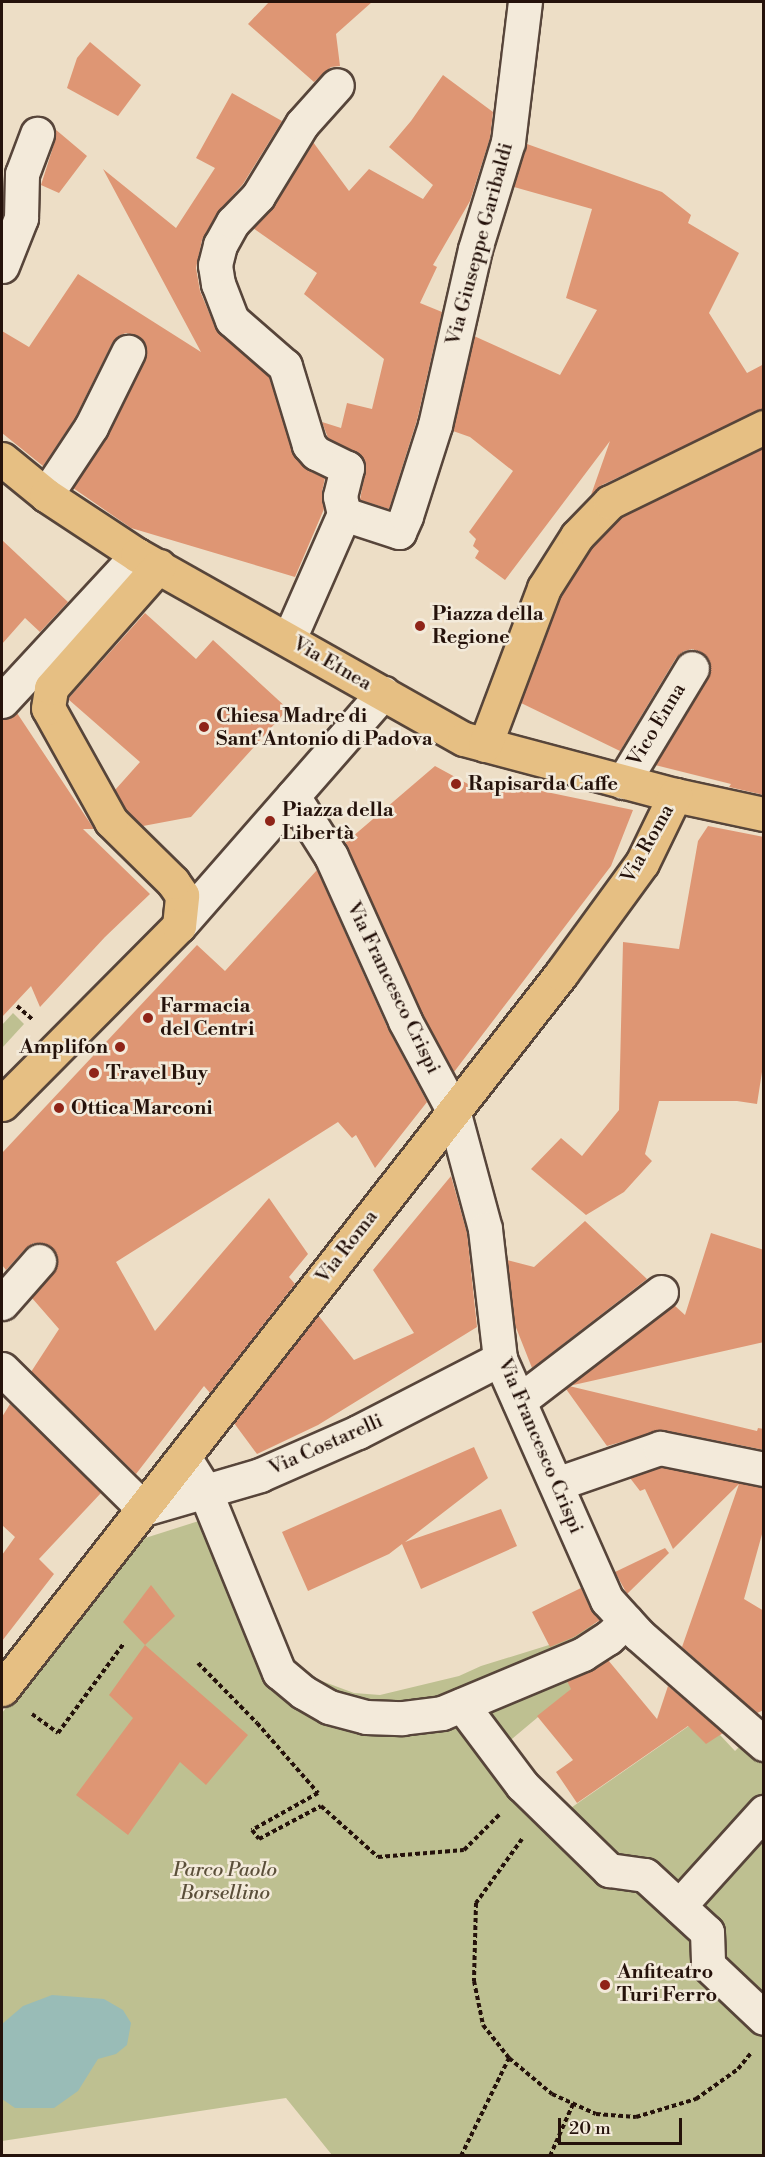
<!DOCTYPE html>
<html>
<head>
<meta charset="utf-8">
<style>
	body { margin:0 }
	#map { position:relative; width:765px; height:2157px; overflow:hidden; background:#eddec6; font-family:"Libre Bodoni",serif }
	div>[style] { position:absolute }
	.green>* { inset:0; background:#bec091 }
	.water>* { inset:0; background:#99bcb7 }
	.building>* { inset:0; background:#de9674 }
	.path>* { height:4px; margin-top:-2px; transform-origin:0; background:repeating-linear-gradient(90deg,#25120b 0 4.5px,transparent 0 7.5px) }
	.roads { filter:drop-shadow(2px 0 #57453a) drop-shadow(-2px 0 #57453a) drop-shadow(0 2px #57453a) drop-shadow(0 -2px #57453a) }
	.minor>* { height:33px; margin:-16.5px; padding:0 16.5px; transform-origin:16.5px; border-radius:16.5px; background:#f3eada }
	.major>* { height:33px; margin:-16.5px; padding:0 16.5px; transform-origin:16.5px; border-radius:16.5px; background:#e6bf83 }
	.dots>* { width:16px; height:16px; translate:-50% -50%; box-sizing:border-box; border:3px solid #f3eada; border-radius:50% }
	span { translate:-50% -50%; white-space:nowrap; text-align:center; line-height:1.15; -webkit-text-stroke:5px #f3eada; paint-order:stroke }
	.street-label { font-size:20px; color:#25120b }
	.poi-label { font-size:20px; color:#25120b; font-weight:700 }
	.left { translate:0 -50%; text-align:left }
	.right { translate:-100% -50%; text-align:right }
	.park-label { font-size:20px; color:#5b4f3a; font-style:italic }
	.frame { position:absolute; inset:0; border:3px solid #25120b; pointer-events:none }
	.scale { position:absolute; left:558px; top:2118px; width:124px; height:27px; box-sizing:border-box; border:3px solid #25120b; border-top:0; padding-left:8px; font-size:18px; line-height:21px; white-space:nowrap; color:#25120b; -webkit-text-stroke:4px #f3eada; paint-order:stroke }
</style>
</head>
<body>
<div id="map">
	<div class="green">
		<div style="clip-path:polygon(13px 1013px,24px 1024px,2px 1048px,2px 1025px)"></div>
		<div style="clip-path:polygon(227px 1512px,294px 1661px,319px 1680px,354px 1693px,380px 1695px,459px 1676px,481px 1666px,549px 1645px,597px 1623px,618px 1650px,507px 1743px,565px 1812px,709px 1712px,725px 1728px,720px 1735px,735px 1751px,742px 1744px,763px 1763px,763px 2155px,332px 2155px,286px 2098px,2px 2141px,2px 1713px,139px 1540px)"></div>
	</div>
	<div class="water">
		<div style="clip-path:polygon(52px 1995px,104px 1999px,123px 2010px,131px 2023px,127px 2045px,116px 2054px,98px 2059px,78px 2091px,54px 2108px,15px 2108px,2px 2099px,2px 2024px,23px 2006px)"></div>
	</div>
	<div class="building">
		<div style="clip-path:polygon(269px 2px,372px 2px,336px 34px,340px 66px,331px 67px,314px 82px,248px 24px)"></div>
		<div style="clip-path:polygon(90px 42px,141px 85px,118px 116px,67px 88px,77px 58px)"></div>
		<div style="clip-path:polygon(443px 75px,493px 112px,490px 138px,470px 201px,433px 265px,437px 267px,420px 303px,442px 312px,417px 420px,389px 509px,360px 500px,365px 472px,362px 457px,328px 438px,322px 422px,341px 428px,347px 403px,372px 409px,384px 359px,304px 294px,317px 273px,253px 228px,274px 206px,313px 142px,349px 191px,369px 169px,423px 199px,433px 185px,389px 147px,411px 121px)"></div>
		<div style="clip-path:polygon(232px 93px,282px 121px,243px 184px,217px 213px,202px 240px,196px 268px,200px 291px,215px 327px,269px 377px,295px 457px,307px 470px,325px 478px,322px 492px,324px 509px,295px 577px,131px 528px,73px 488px,108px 435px,145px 360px,147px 350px,144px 342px,137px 336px,126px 333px,118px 336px,112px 343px,75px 418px,43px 466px,2px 433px,2px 331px,29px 347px,78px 274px,201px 352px,103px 169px,176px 228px,215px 168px,196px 158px)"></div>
		<div style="clip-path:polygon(55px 129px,87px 156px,59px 193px,41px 185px,55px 141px)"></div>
		<div style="clip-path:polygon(527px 144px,662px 192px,691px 215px,688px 223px,739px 253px,709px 313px,747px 373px,764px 364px,764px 409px,602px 485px,591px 495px,610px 441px,505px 580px,475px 558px,479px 551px,473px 546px,476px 539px,469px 532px,513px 471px,470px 437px,453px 431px,474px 336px,560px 375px,597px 310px,566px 298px,592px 209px,514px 187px)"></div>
		<div style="clip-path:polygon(764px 448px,764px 795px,729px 787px,731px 784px,655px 765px,708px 677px,711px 668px,709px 660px,701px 652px,692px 649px,684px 651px,676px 658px,620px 751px,521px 703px,561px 596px,592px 548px,621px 517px)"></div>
		<div style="clip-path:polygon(2px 540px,68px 602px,40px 632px,25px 618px,2px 644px)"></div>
		<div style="clip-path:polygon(145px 613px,196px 659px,213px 640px,288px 709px,191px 817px,143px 826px,126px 810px,115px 790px,140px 762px,68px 699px)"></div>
		<div style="clip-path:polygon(17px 713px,94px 829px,83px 829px,150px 894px,105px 937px,40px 1007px,31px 986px,2px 1017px,2px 719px)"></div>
		<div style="clip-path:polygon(435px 766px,479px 790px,499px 782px,633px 810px,611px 866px,454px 1072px,422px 1013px,345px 843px)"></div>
		<div style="clip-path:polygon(708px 826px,764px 837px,764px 1059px,757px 1104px,737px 1101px,659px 1101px,645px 1154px,652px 1161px,624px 1192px,586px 1215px,531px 1169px,561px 1138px,582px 1156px,619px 1110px,623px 942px,679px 949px,698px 841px)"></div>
		<div style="clip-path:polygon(317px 870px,388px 1029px,427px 1102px,375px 1168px,356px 1135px,352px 1138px,338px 1122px,116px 1262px,155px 1331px,269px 1198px,308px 1254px,289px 1277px,295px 1284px,210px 1393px,204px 1386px,136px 1474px,31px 1372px,59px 1329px,32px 1298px,53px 1273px,57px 1265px,57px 1256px,51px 1247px,43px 1243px,34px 1243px,25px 1249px,6px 1270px,2px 1265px,2px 1153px,197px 945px,225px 971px)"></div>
		<div style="clip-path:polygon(451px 1176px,467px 1233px,477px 1327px,318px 1425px,257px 1454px,234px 1423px,318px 1315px,354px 1360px,414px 1333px,373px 1270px)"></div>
		<div style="clip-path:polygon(585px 1221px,647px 1279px,532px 1368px,515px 1325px,507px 1260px,534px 1267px)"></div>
		<div style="clip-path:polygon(711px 1233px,764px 1250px,764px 1342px,569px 1386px,674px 1305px,685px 1315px)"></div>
		<div style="clip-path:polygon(569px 1386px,757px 1431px,758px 1428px,764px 1429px,764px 1450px,663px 1430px,607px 1446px,566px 1389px)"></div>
		<div style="clip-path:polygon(10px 1404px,101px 1493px,39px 1559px,54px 1574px,2px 1641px,2px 1555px,15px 1537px,2px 1525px,2px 1417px)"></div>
		<div style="clip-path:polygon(474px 1447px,488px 1478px,405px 1542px,501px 1509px,517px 1546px,421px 1589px,402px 1544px,389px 1554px,308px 1591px,282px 1532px)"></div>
		<div style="clip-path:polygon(661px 1467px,764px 1487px,764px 1527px,744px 1599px,764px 1611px,764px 1710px,757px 1713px,682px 1647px,739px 1484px,673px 1549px,645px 1489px,640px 1491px,630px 1478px)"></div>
		<div style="clip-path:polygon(665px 1548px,669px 1553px,627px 1594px,615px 1572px)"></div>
		<div style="clip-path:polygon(151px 1585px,175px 1616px,145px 1645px,123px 1622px)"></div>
		<div style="clip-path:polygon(581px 1588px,590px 1608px,600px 1620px,574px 1637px,550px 1647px,532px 1612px)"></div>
		<div style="clip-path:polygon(145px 1645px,248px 1735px,206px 1785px,180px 1762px,128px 1835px,76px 1795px,133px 1718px,109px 1695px)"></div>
		<div style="clip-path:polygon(608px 1660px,657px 1719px,668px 1686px,723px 1733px,706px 1744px,688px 1726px,577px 1803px,556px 1772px,573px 1760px,537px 1716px,571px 1689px,567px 1681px)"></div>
	</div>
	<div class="path">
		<div style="left:17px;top:1006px;width:21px;rotate:41deg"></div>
		<div style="left:198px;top:1663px;width:84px;rotate:45.5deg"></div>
		<div style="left:257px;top:1723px;width:93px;rotate:48.9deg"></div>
		<div style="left:318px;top:1793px;width:76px;rotate:150.7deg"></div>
		<div style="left:252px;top:1830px;width:11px;rotate:52deg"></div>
		<div style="left:259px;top:1839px;width:70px;rotate:-28deg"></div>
		<div style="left:321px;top:1806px;width:76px;rotate:41.8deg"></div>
		<div style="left:378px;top:1857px;width:86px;rotate:-4.7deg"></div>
		<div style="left:464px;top:1850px;width:51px;rotate:-45deg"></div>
		<div style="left:32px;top:1714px;width:32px;rotate:36deg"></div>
		<div style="left:58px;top:1733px;width:112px;rotate:-53.7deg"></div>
		<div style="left:522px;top:1839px;width:79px;rotate:125.7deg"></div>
		<div style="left:476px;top:1903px;width:78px;rotate:91.5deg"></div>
		<div style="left:474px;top:1981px;width:45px;rotate:78.4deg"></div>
		<div style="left:483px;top:2025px;width:42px;rotate:51.8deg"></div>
		<div style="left:509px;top:2058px;width:56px;rotate:39.9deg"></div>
		<div style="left:552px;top:2094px;width:48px;rotate:24.4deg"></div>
		<div style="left:596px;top:2114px;width:40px;rotate:4.3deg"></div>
		<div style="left:636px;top:2117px;width:63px;rotate:-16.7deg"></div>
		<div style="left:696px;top:2099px;width:52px;rotate:-35.5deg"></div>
		<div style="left:738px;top:2069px;width:21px;rotate:-51deg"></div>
		<div style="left:461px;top:2156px;width:109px;rotate:-63.9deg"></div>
		<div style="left:550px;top:2156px;width:57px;rotate:-66.1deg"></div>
	</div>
	<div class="roads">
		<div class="minor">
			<div style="left:2px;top:266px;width:52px;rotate:-68.4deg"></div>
			<div style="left:21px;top:218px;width:44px;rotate:-88.7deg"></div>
			<div style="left:22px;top:174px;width:43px;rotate:-69.4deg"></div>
			<div style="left:46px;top:495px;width:82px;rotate:-56.5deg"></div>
			<div style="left:91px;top:427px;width:84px;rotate:-63.7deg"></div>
			<div style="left:344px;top:514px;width:58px;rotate:18.1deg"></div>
			<div style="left:399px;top:532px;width:17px;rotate:-66deg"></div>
			<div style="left:406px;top:516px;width:96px;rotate:-72.3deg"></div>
			<div style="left:435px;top:425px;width:180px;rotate:-77.2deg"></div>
			<div style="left:475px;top:249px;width:112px;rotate:-72.9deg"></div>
			<div style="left:508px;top:142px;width:141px;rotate:-83.1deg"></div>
			<div style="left:289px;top:639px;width:137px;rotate:-66.3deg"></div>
			<div style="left:344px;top:514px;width:18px;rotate:-103deg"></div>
			<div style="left:340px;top:496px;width:29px;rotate:-76deg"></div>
			<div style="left:347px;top:468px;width:34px;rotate:-154deg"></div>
			<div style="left:316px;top:453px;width:11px;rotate:-131deg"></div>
			<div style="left:309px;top:445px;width:83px;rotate:-106.9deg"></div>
			<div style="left:285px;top:366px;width:70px;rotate:-139deg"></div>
			<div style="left:232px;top:320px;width:39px;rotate:-111deg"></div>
			<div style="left:218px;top:284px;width:19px;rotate:-99deg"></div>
			<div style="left:215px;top:265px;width:21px;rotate:-76deg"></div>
			<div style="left:220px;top:245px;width:26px;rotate:-61deg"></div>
			<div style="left:233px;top:222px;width:36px;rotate:-46deg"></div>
			<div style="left:258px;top:196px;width:84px;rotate:-58.6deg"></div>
			<div style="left:302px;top:124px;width:52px;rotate:-48.1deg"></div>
			<div style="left:2px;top:701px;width:199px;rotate:-47.2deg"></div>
			<div style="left:623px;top:782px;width:133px;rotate:-58.8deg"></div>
			<div style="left:293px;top:796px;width:71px;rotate:57.7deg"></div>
			<div style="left:331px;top:856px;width:181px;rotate:65.8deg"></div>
			<div style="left:405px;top:1021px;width:101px;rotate:61.7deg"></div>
			<div style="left:453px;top:1110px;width:123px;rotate:74.9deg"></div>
			<div style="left:485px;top:1229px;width:131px;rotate:83.4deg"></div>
			<div style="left:500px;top:1359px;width:264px;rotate:66.1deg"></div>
			<div style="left:607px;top:1600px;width:47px;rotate:47.6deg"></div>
			<div style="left:639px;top:1635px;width:166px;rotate:41.1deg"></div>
			<div style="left:179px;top:926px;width:310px;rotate:-48.8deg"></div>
			<div style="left:2px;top:1303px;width:56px;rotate:-48.6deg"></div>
			<div style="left:2px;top:1369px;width:199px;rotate:44.6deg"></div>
			<div style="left:144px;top:1509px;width:121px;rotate:-16.3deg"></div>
			<div style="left:260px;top:1475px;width:107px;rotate:-23.7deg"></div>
			<div style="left:358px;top:1432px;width:160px;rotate:-27.2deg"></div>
			<div style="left:519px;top:1401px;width:179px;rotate:-37.5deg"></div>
			<div style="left:184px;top:1457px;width:40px;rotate:58deg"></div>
			<div style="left:205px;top:1491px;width:196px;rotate:67.8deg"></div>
			<div style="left:279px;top:1672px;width:31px;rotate:40deg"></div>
			<div style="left:303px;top:1692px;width:30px;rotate:30deg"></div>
			<div style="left:329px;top:1707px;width:38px;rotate:15deg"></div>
			<div style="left:366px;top:1717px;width:36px;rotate:2deg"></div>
			<div style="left:402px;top:1718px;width:40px;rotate:-7.1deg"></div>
			<div style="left:442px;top:1713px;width:153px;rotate:-22.7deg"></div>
			<div style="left:583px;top:1654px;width:30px;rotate:-33deg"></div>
			<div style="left:608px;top:1638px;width:25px;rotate:-43deg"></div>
			<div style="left:556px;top:1484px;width:110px;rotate:-19.1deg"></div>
			<div style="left:660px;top:1448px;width:106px;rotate:11.4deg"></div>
			<div style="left:462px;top:1705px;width:100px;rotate:53.1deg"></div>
			<div style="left:522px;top:1785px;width:122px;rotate:44.3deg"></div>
			<div style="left:609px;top:1870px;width:36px;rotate:8deg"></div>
			<div style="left:645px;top:1875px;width:84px;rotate:42.6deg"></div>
			<div style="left:707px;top:1932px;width:33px;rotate:88deg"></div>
			<div style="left:708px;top:1965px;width:77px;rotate:43.4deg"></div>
			<div style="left:679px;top:1906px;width:127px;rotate:-47.9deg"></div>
		</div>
		<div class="major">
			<div style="left:2px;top:459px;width:57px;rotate:39.3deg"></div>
			<div style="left:46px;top:495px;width:109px;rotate:33.4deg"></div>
			<div style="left:137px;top:555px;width:375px;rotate:29.4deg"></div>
			<div style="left:464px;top:739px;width:218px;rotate:14.9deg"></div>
			<div style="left:675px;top:795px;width:91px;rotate:12.1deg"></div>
			<div style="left:485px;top:745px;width:168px;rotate:-69.4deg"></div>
			<div style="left:544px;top:588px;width:62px;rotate:-57.6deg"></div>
			<div style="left:577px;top:536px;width:47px;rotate:-45.9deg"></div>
			<div style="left:610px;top:502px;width:171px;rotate:-26deg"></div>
			<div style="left:2px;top:1104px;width:251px;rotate:-45.2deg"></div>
			<div style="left:179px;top:926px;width:31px;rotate:-84deg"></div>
			<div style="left:182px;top:895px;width:16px;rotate:-125deg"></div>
			<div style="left:173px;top:882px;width:87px;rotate:-135.5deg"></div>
			<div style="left:111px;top:821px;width:129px;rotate:-119.1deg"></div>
			<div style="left:48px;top:708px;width:20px;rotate:-81deg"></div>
			<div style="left:51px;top:688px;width:163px;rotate:-48.5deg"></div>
			<div style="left:2px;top:1689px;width:908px;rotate:-51.98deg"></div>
			<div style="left:561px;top:974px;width:137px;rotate:-53.9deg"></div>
			<div style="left:642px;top:863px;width:76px;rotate:-64.1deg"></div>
		</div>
	</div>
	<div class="dots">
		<div style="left:420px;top:626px;background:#8f2418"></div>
		<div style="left:204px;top:727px;background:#8f2418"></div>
		<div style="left:456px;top:784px;background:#8f2418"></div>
		<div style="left:270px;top:821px;background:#8f2418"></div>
		<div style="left:148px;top:1018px;background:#8f2418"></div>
		<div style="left:120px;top:1047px;background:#8f2418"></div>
		<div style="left:94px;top:1073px;background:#8f2418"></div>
		<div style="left:59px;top:1108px;background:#8f2418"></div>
		<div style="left:605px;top:1985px;background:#8f2418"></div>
	</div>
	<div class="street-label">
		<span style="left:480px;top:244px;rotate:-75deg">Via Giuseppe Garibaldi</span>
		<span style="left:332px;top:664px;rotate:30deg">Via Etnea</span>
		<span style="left:657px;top:725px;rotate:-59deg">Vico Enna</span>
		<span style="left:648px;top:844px;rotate:-61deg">Via Roma</span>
		<span style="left:393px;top:988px;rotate:64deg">Via Francesco Crispi</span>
		<span style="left:347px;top:1247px;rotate:-52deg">Via Roma</span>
		<span style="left:326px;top:1445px;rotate:-24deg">Via Costarelli</span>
		<span style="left:540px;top:1446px;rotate:67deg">Via Francesco Crispi</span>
	</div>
	<div class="poi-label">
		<span class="left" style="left:432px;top:626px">Piazza della<br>Regione</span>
		<span class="left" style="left:216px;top:728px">Chiesa Madre di<br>Sant'Antonio di Padova</span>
		<span class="left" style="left:468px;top:784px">Rapisarda Caffe</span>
		<span class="left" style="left:282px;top:822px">Piazza della<br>Libertà</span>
		<span class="left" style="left:160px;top:1018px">Farmacia<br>del Centri</span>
		<span class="right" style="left:108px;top:1047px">Amplifon</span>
		<span class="left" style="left:106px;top:1073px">Travel Buy</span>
		<span class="left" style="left:71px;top:1108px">Ottica Marconi</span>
		<span class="left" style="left:617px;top:1984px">Anfiteatro<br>Turi Ferro</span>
	</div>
	<div class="park-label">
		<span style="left:225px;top:1882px">Parco Paolo<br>Borsellino</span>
	</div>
	<div class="frame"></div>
	<div class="scale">20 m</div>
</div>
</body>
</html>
